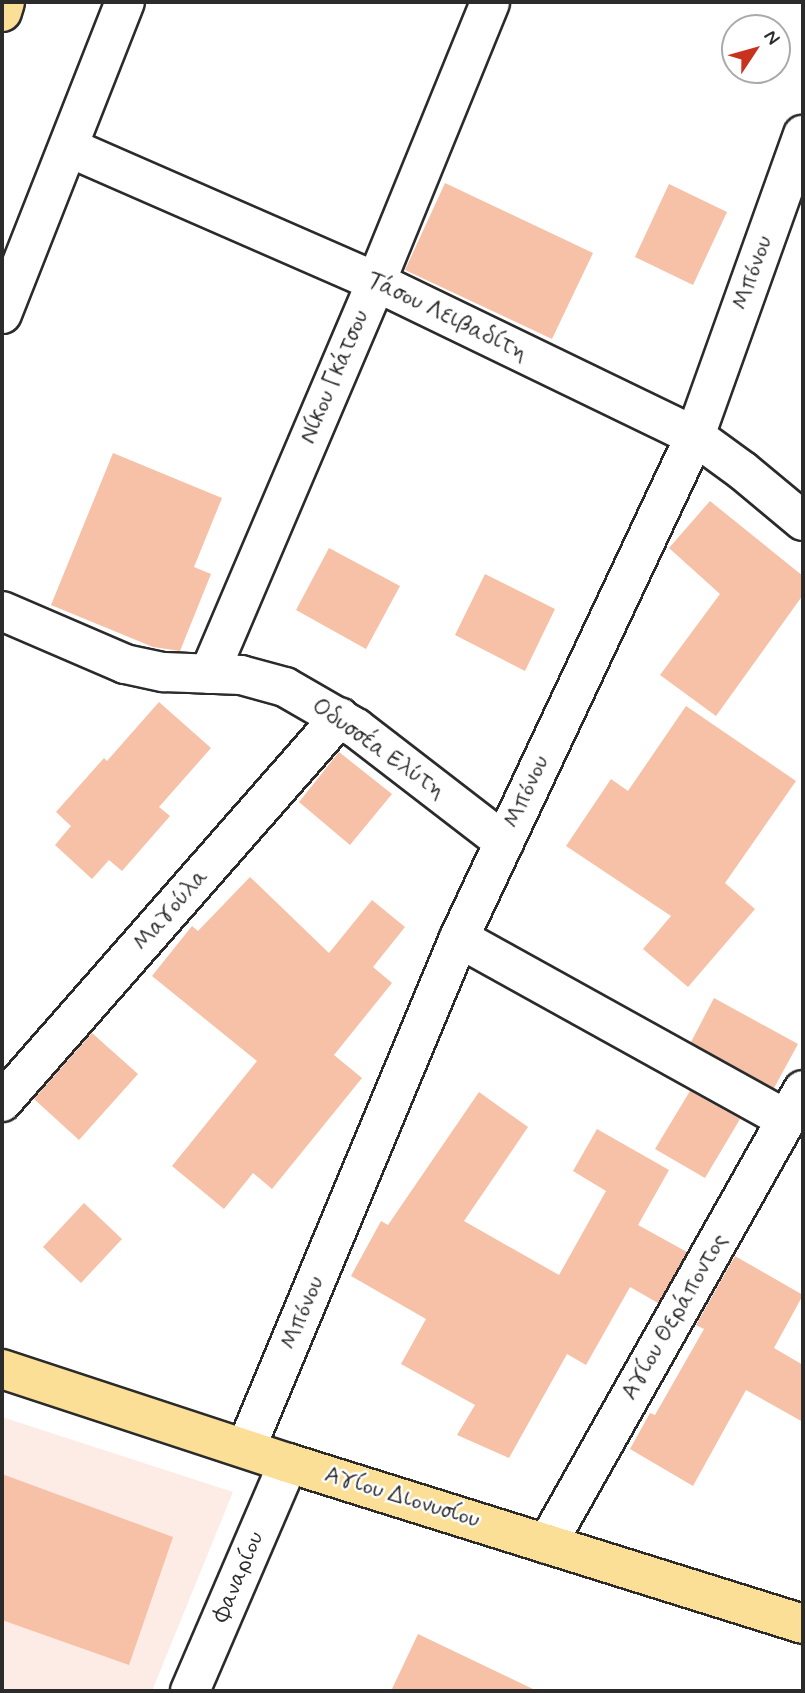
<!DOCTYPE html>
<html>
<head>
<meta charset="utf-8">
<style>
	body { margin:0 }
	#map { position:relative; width:805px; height:1693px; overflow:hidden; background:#fff; font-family:Mynerve,sans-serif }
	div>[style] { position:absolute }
	.built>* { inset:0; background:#fcece5 }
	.building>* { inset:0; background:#f6c1a7 }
	.roads { filter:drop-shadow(2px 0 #2b2b2b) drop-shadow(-2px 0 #2b2b2b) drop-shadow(0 2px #2b2b2b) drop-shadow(0 -2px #2b2b2b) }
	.minor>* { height:38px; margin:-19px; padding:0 19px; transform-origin:19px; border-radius:19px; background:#fff }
	.major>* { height:38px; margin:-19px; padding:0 19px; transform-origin:19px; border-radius:19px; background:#fbdf96 }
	span { translate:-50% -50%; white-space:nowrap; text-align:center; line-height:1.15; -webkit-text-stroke:5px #fff; paint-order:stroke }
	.street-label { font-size:23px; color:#2b2b2b }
	.frame { position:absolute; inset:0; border:4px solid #2b2b2b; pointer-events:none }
	.north { position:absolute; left:721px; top:14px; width:70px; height:70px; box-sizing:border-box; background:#fff; border:2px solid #aaa; border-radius:50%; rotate:54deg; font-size:19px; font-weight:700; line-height:28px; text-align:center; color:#2b2b2b }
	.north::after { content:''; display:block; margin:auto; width:24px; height:32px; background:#c8321e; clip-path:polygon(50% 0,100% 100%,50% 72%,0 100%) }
</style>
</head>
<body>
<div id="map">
	<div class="built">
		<div style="clip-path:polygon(2px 1417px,233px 1492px,152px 1691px,2px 1691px)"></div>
	</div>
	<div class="building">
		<div style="clip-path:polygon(445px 183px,593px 253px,552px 339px,405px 270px)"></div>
		<div style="clip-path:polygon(669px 184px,727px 212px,693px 285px,635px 257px)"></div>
		<div style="clip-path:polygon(113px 453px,222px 498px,194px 567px,211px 574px,180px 651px,153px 647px,51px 605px)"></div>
		<div style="clip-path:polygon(710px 501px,803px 576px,803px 595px,716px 716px,660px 675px,720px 594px,669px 548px)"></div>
		<div style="clip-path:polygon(329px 548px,400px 586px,366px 649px,296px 610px)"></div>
		<div style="clip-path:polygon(485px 574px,555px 609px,525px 671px,455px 635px)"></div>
		<div style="clip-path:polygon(159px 702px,211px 748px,159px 807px,170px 816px,122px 871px,109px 860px,92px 879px,55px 845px,71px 826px,56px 812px,104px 758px,107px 761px)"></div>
		<div style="clip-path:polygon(686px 706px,796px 781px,725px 883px,755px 909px,688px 987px,643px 949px,671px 916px,566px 846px,611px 779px,628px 791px)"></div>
		<div style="clip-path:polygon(339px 752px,392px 794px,350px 845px,299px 802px)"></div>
		<div style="clip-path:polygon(250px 877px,329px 953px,372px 900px,405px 927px,373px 967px,392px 983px,334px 1055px,362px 1078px,272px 1189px,253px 1173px,224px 1209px,172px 1166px,257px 1061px,152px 976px,192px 926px,198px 931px)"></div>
		<div style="clip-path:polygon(714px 998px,798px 1044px,774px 1088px,691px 1042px)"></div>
		<div style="clip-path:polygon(92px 1033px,138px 1074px,79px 1140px,34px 1099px)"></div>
		<div style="clip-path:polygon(690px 1091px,740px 1119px,705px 1178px,655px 1149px)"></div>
		<div style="clip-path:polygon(479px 1092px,528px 1127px,464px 1221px,559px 1275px,606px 1191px,573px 1171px,597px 1129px,669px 1170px,638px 1225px,687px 1252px,658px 1303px,630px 1287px,586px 1365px,567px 1354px,509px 1458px,457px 1435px,475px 1405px,401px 1364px,426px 1319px,351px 1276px,381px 1221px,388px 1225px)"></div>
		<div style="clip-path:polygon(84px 1203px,122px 1239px,81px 1283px,43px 1247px)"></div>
		<div style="clip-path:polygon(735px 1256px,803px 1295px,774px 1348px,803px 1365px,803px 1422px,746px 1390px,693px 1486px,630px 1449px,650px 1413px,655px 1415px,704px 1329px,696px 1325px)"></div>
		<div style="clip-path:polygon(2px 1474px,173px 1537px,129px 1665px,2px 1620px)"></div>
		<div style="clip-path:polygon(418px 1634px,537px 1691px,391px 1691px)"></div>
	</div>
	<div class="roads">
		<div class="minor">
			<div style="left:70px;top:148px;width:334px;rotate:23.6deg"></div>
			<div style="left:376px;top:282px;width:354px;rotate:25.8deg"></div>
			<div style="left:695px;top:436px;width:59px;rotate:36.1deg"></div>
			<div style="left:743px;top:471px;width:78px;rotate:39.8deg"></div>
			<div style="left:2px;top:314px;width:335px;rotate:-68.5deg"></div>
			<div style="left:2px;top:611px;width:134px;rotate:23.3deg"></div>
			<div style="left:125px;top:664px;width:40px;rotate:12deg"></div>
			<div style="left:164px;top:672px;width:77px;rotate:2.2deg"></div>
			<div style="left:241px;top:675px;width:46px;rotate:15.3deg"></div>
			<div style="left:285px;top:687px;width:82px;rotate:30deg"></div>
			<div style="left:356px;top:728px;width:187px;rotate:37.6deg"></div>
			<div style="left:209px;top:674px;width:426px;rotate:-66.9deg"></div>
			<div style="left:376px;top:282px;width:302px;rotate:-67.8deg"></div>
			<div style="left:459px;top:938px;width:375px;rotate:29deg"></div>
			<div style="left:2px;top:1102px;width:512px;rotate:-48.72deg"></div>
			<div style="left:246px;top:1448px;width:553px;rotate:-67.33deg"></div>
			<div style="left:459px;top:938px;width:555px;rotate:-64.82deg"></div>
			<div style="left:695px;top:436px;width:320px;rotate:-70.3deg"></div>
			<div style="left:547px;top:1544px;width:521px;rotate:-60.58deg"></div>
			<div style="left:190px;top:1691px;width:248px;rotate:-66.7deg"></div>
		</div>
		<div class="major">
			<div style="left:2px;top:12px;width:10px;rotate:-73deg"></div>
			<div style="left:2px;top:1369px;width:301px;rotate:18.2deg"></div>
			<div style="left:288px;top:1463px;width:540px;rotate:17.36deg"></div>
		</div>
	</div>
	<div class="street-label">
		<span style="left:753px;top:273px;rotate:-70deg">Μπόνου</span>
		<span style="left:447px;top:317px;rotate:26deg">Τάσου Λειβαδίτη</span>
		<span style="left:335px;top:377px;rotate:-67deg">Νίκου Γκάτσου</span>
		<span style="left:378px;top:749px;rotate:35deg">Οδυσσέα Ελύτη</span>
		<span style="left:527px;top:792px;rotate:-65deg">Μπόνου</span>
		<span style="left:171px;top:910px;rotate:-49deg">Μαγούλα</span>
		<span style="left:303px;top:1313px;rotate:-67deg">Μπόνου</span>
		<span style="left:675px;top:1317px;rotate:-60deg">Αγίου Θεράποντος</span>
		<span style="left:402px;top:1498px;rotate:17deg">Αγίου Διονυσίου</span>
		<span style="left:239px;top:1577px;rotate:-67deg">Φαναρίου</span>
	</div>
	<div class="frame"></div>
	<div class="north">N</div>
</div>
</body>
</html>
